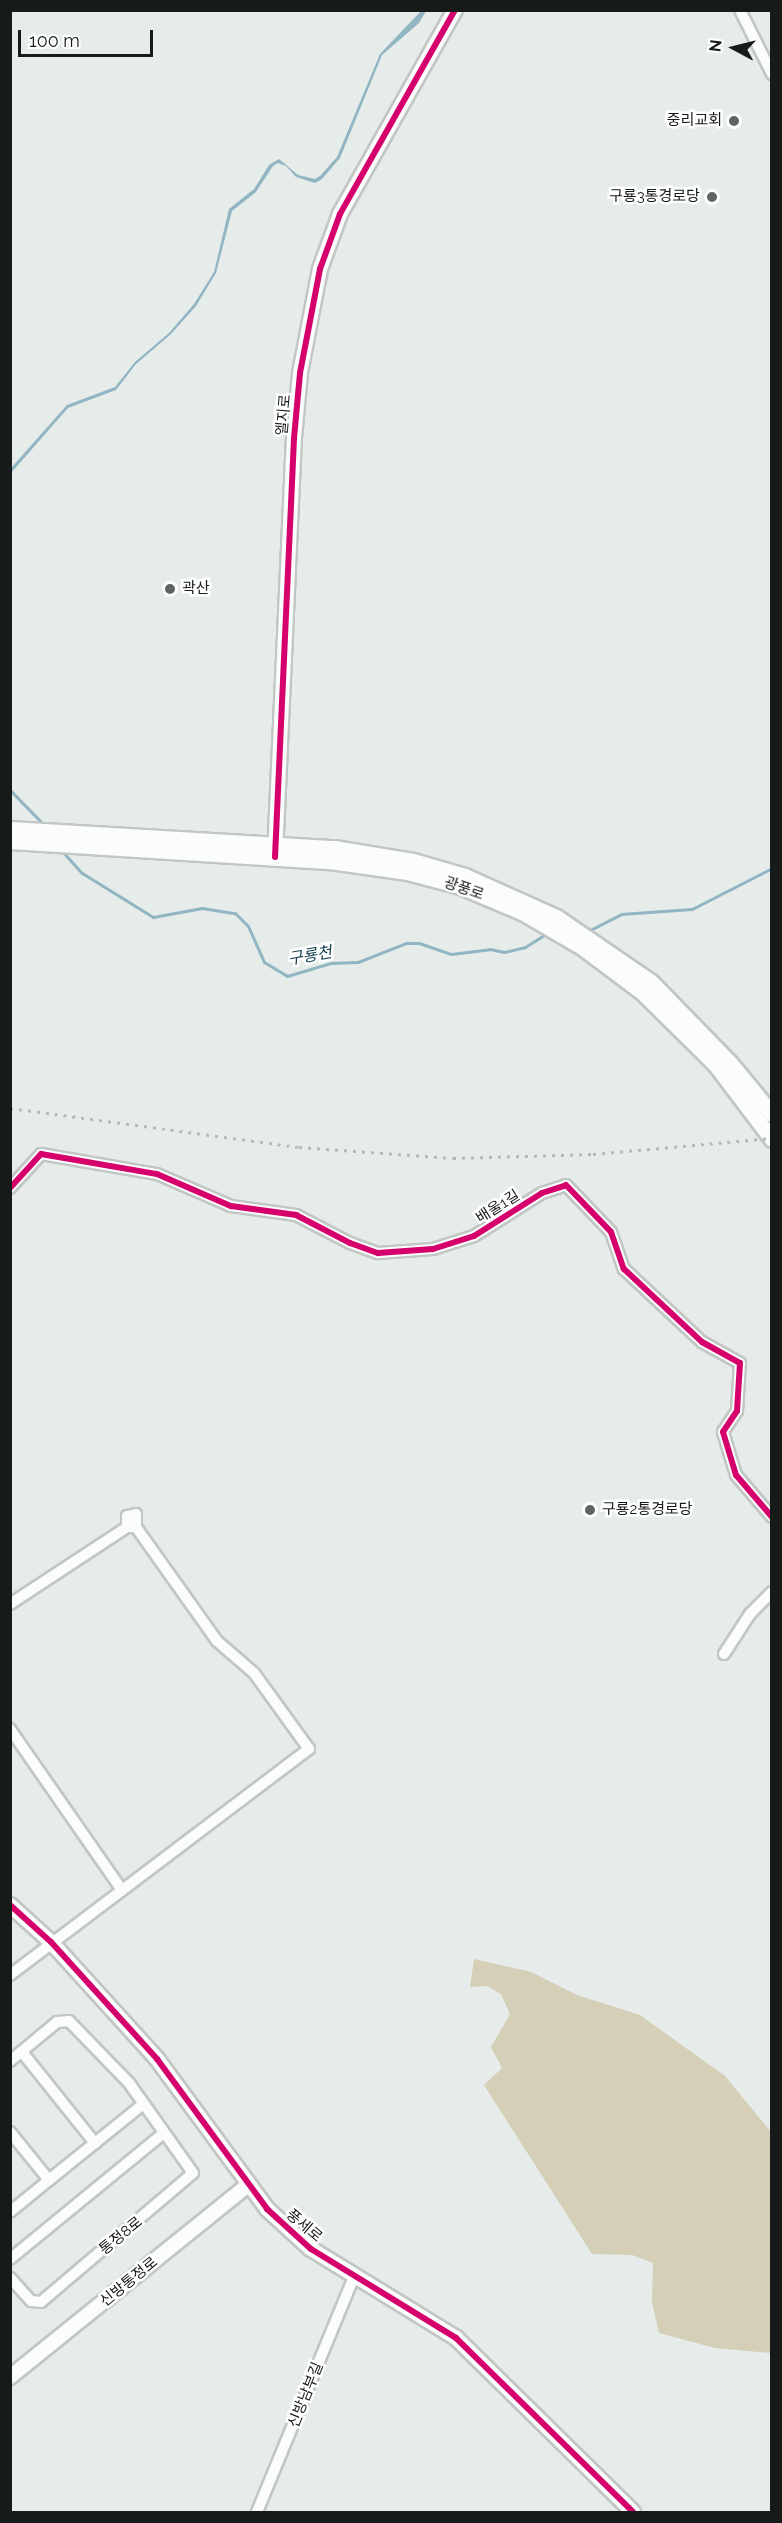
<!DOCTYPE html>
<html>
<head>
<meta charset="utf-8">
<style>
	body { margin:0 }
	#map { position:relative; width:782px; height:2523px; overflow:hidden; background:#e6ece9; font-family:Raleway,"Noto Sans KR",sans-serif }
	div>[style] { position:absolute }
	.forest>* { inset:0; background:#d4cfb6 }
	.water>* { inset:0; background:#91b5c2 }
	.stream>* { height:3px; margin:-1.5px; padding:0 1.5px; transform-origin:1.5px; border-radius:1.5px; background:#91b5c2 }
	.roads { filter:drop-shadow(2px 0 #c2c6c4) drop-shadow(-2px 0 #c2c6c4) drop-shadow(0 2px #c2c6c4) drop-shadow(0 -2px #c2c6c4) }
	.minor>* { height:10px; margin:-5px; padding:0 5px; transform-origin:5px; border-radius:5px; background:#fbfcfc }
	.tertiary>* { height:14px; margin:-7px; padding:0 7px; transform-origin:7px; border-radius:7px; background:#fbfcfc }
	.secondary>* { height:15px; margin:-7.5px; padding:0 7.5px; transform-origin:7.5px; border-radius:7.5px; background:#fbfcfc }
	.rail>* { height:3px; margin-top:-1.5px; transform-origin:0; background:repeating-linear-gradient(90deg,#b7b8b8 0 3px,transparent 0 9px) }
	.cycleway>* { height:6px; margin:-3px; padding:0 3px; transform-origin:3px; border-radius:3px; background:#d6006c }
	.dots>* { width:16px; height:16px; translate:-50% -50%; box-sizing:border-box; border:3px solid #fff; border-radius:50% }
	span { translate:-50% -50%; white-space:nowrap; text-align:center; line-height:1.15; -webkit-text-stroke:5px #fff; paint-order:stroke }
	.poi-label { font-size:15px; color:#161a18 }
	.right { translate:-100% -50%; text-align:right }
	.left { translate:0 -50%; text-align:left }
	.street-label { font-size:15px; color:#161a18 }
	.water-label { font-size:16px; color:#0e3a4a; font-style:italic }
	.frame { position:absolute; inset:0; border:12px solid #161a18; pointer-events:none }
	.north { position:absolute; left:704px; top:18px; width:60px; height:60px; -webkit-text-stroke:4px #fff; paint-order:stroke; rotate:277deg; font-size:16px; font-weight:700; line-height:24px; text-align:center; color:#161a18 }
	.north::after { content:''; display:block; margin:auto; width:21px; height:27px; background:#161a18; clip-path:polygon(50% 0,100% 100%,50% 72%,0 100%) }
	.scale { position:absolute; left:18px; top:30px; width:135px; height:27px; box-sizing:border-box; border:3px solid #161a18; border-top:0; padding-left:8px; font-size:18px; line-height:21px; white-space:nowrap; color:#161a18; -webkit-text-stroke:4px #fff; paint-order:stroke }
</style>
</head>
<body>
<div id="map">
	<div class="forest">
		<div style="clip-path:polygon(474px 1959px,531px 1972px,577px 1995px,640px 2015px,725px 2076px,771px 2132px,771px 2353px,715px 2348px,659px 2333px,652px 2302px,653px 2263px,632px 2255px,592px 2254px,484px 2085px,502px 2068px,491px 2047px,510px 2014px,501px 1994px,487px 1986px,470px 1987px)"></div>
	</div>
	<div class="water">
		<div style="clip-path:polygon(421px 11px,426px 11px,419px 23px,382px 55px,340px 158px,322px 179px,315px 183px,296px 177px,286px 166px,278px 163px,273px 166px,256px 192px,232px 211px,216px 273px,196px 306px,170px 335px,136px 364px,116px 390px,68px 408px,11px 473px,11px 468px,67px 405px,115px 387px,135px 362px,169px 333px,194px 304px,214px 272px,229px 209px,254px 189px,269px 165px,279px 159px,298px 175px,315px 179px,320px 176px,337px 157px,380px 54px)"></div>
	</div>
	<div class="stream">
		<div style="left:10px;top:790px;width:49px;rotate:45.8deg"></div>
		<div style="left:61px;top:850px;width:31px;rotate:48deg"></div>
		<div style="left:82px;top:873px;width:84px;rotate:31.8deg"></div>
		<div style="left:153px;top:917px;width:50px;rotate:-10.4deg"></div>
		<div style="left:202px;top:908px;width:33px;rotate:9deg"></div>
		<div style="left:235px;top:913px;width:18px;rotate:45deg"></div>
		<div style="left:248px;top:926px;width:39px;rotate:66deg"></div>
		<div style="left:264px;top:962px;width:27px;rotate:31deg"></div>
		<div style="left:287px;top:976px;width:46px;rotate:-16.5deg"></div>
		<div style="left:331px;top:963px;width:27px;rotate:-2deg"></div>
		<div style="left:358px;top:962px;width:52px;rotate:-21.6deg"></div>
		<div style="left:406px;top:943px;width:13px"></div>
		<div style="left:419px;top:943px;width:34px;rotate:19deg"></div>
		<div style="left:451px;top:954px;width:39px;rotate:-7deg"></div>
		<div style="left:490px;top:949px;width:14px;rotate:12deg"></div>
		<div style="left:504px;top:952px;width:22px;rotate:-13deg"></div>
		<div style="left:525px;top:947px;width:22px;rotate:-32deg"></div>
		<div style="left:586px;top:932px;width:39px;rotate:-27deg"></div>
		<div style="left:621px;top:914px;width:71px;rotate:-4deg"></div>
		<div style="left:692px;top:909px;width:90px;rotate:-27.1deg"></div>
	</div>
	<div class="roads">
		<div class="minor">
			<div style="left:740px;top:10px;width:72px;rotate:63.4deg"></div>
			<div style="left:10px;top:1188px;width:46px;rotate:-47.6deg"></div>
			<div style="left:41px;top:1154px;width:118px;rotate:9.8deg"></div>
			<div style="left:157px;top:1174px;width:81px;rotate:23.4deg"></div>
			<div style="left:231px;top:1206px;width:66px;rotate:7.9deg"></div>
			<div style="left:296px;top:1215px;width:61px;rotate:27.4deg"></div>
			<div style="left:350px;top:1243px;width:30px;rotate:20deg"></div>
			<div style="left:378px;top:1253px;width:55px;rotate:-4.2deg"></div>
			<div style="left:433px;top:1249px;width:43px;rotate:-17.6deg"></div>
			<div style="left:474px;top:1236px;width:80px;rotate:-32.3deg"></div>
			<div style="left:542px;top:1193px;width:25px;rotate:-18deg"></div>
			<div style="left:566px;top:1185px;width:65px;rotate:46.2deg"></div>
			<div style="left:611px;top:1232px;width:39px;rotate:71deg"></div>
			<div style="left:624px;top:1269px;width:107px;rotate:43.1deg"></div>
			<div style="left:702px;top:1342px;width:43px;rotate:28.9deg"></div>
			<div style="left:740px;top:1363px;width:48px;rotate:93.6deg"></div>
			<div style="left:737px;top:1411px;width:25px;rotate:124deg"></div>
			<div style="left:723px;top:1432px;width:45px;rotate:73.2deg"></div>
			<div style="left:736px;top:1475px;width:55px;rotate:49.4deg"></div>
			<div style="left:10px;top:1604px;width:140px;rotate:-33.3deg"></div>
			<div style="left:127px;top:1527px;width:9px"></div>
			<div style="left:136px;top:1527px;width:13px;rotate:-90deg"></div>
			<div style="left:136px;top:1514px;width:9px;rotate:167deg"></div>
			<div style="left:127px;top:1516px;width:11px;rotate:90deg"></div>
			<div style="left:724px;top:1654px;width:48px;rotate:-57deg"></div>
			<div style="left:750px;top:1614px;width:31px;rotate:-45deg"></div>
			<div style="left:10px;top:1729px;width:195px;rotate:55.2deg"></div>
			<div style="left:10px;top:1975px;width:375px;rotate:-37.1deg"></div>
			<div style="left:309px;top:1749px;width:94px;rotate:-125.9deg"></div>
			<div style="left:254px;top:1673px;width:49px;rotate:-139.1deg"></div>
			<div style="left:217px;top:1641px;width:140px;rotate:-125.4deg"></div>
			<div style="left:22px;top:2052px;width:117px;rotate:51.3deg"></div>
			<div style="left:10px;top:2061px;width:61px;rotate:-39.7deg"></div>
			<div style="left:57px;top:2022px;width:12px;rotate:-5deg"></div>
			<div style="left:69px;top:2021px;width:86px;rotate:45.9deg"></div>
			<div style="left:129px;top:2083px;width:110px;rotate:54.6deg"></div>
			<div style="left:193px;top:2173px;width:199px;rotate:139.7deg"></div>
			<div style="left:41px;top:2302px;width:10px;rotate:-174deg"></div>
			<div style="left:31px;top:2301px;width:31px;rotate:-132deg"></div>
			<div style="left:10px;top:2132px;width:62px;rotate:50.9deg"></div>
			<div style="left:49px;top:2180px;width:50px;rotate:140.6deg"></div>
			<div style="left:49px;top:2180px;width:119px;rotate:-38.9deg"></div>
			<div style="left:10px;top:2259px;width:199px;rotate:-39.3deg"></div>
			<div style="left:257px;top:2512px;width:254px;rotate:-67.6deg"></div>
		</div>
		<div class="tertiary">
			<div style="left:275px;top:855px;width:417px;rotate:-87.4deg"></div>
			<div style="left:294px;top:438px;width:65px;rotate:-84.7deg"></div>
			<div style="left:300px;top:373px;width:106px;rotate:-79.1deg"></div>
			<div style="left:320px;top:269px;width:59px;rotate:-70deg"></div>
			<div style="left:340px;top:214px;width:234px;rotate:-60.6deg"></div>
			<div style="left:10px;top:1905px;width:55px;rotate:42.1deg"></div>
			<div style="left:51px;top:1942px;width:158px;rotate:47.8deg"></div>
			<div style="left:157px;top:2059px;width:186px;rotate:53.7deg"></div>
			<div style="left:267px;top:2209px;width:59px;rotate:42.3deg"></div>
			<div style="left:311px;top:2249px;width:170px;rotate:31.5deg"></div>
			<div style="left:456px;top:2338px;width:248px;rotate:44.5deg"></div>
			<div style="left:10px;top:2377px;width:304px;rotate:-38.9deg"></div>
		</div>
		<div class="secondary">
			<div style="left:10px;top:829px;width:325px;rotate:3.4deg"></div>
			<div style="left:334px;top:848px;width:80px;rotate:9.3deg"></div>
			<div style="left:413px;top:861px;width:54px;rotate:16.1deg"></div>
			<div style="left:465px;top:876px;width:100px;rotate:24.3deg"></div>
			<div style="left:556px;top:917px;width:115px;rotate:34.4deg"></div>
			<div style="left:651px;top:982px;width:113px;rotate:45.7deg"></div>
			<div style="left:730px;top:1063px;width:66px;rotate:50.5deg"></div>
			<div style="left:10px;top:841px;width:321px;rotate:3.6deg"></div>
			<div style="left:330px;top:861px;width:78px;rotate:8.1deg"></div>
			<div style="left:407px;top:872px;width:55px;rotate:14.8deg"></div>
			<div style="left:460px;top:886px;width:67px;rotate:22.8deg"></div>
			<div style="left:522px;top:912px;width:69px;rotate:30.3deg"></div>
			<div style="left:582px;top:947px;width:75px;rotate:36.9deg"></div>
			<div style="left:642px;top:992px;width:103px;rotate:44.6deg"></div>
			<div style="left:715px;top:1064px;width:94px;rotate:52.8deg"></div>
		</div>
	</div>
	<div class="rail">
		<div style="left:10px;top:1108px;width:292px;rotate:7.7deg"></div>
		<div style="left:299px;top:1147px;width:154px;rotate:4.1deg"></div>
		<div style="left:453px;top:1158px;width:140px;rotate:-1.6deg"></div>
		<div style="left:593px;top:1154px;width:180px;rotate:-5.1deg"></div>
	</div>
	<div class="cycleway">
		<div style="left:275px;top:857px;width:419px;rotate:-87.4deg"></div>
		<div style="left:294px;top:438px;width:65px;rotate:-84.7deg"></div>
		<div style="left:300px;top:373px;width:106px;rotate:-79.1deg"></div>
		<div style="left:320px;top:269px;width:59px;rotate:-70deg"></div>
		<div style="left:340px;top:214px;width:234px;rotate:-60.6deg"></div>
		<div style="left:10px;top:1188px;width:46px;rotate:-47.6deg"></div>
		<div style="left:41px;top:1154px;width:118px;rotate:9.8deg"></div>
		<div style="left:157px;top:1174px;width:81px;rotate:23.4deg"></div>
		<div style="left:231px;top:1206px;width:66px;rotate:7.9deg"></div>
		<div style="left:296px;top:1215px;width:61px;rotate:27.4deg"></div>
		<div style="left:350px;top:1243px;width:30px;rotate:20deg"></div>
		<div style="left:378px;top:1253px;width:55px;rotate:-4.2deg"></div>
		<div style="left:433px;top:1249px;width:43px;rotate:-17.6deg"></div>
		<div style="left:474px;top:1236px;width:80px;rotate:-32.3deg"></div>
		<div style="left:542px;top:1193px;width:25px;rotate:-18deg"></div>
		<div style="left:566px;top:1185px;width:65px;rotate:46.2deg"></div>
		<div style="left:611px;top:1232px;width:39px;rotate:71deg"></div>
		<div style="left:624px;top:1269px;width:107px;rotate:43.1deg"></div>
		<div style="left:702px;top:1342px;width:43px;rotate:28.9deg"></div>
		<div style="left:740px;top:1363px;width:48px;rotate:93.6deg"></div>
		<div style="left:737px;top:1411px;width:25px;rotate:124deg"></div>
		<div style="left:723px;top:1432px;width:45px;rotate:73.2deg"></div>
		<div style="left:736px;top:1475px;width:55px;rotate:49.4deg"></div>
		<div style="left:10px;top:1905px;width:55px;rotate:42.1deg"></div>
		<div style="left:51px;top:1942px;width:158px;rotate:47.8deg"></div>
		<div style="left:157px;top:2059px;width:186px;rotate:53.7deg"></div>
		<div style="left:267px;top:2209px;width:59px;rotate:42.3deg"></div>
		<div style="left:311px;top:2249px;width:170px;rotate:31.5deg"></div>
		<div style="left:456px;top:2338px;width:248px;rotate:44.5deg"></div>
	</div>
	<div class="dots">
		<div style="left:734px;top:121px;background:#5f6461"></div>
		<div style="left:712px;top:197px;background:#5f6461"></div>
		<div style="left:170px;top:589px;background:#5f6461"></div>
		<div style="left:590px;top:1510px;background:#5f6461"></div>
	</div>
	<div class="poi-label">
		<span class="right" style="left:722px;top:121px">중리교회</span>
		<span class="right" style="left:700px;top:197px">구룡3통경로당</span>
		<span class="left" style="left:182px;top:589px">곽산</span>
		<span class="left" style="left:602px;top:1510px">구룡2통경로당</span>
	</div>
	<div class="street-label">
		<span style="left:284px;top:415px;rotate:-85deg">엘지로</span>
		<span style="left:464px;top:889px;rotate:19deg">광풍로</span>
		<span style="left:498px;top:1207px;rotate:-32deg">배울1길</span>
		<span style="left:304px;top:2226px;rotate:40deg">풍세로</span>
		<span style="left:121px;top:2236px;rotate:-39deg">통정8로</span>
		<span style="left:129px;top:2282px;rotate:-39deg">신방통정로</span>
		<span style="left:306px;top:2395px;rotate:-68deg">신방남부길</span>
	</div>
	<div class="water-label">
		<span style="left:310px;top:956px;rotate:-10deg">구룡천</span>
	</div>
	<div class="frame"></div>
	<div class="north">N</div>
	<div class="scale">100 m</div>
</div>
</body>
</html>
